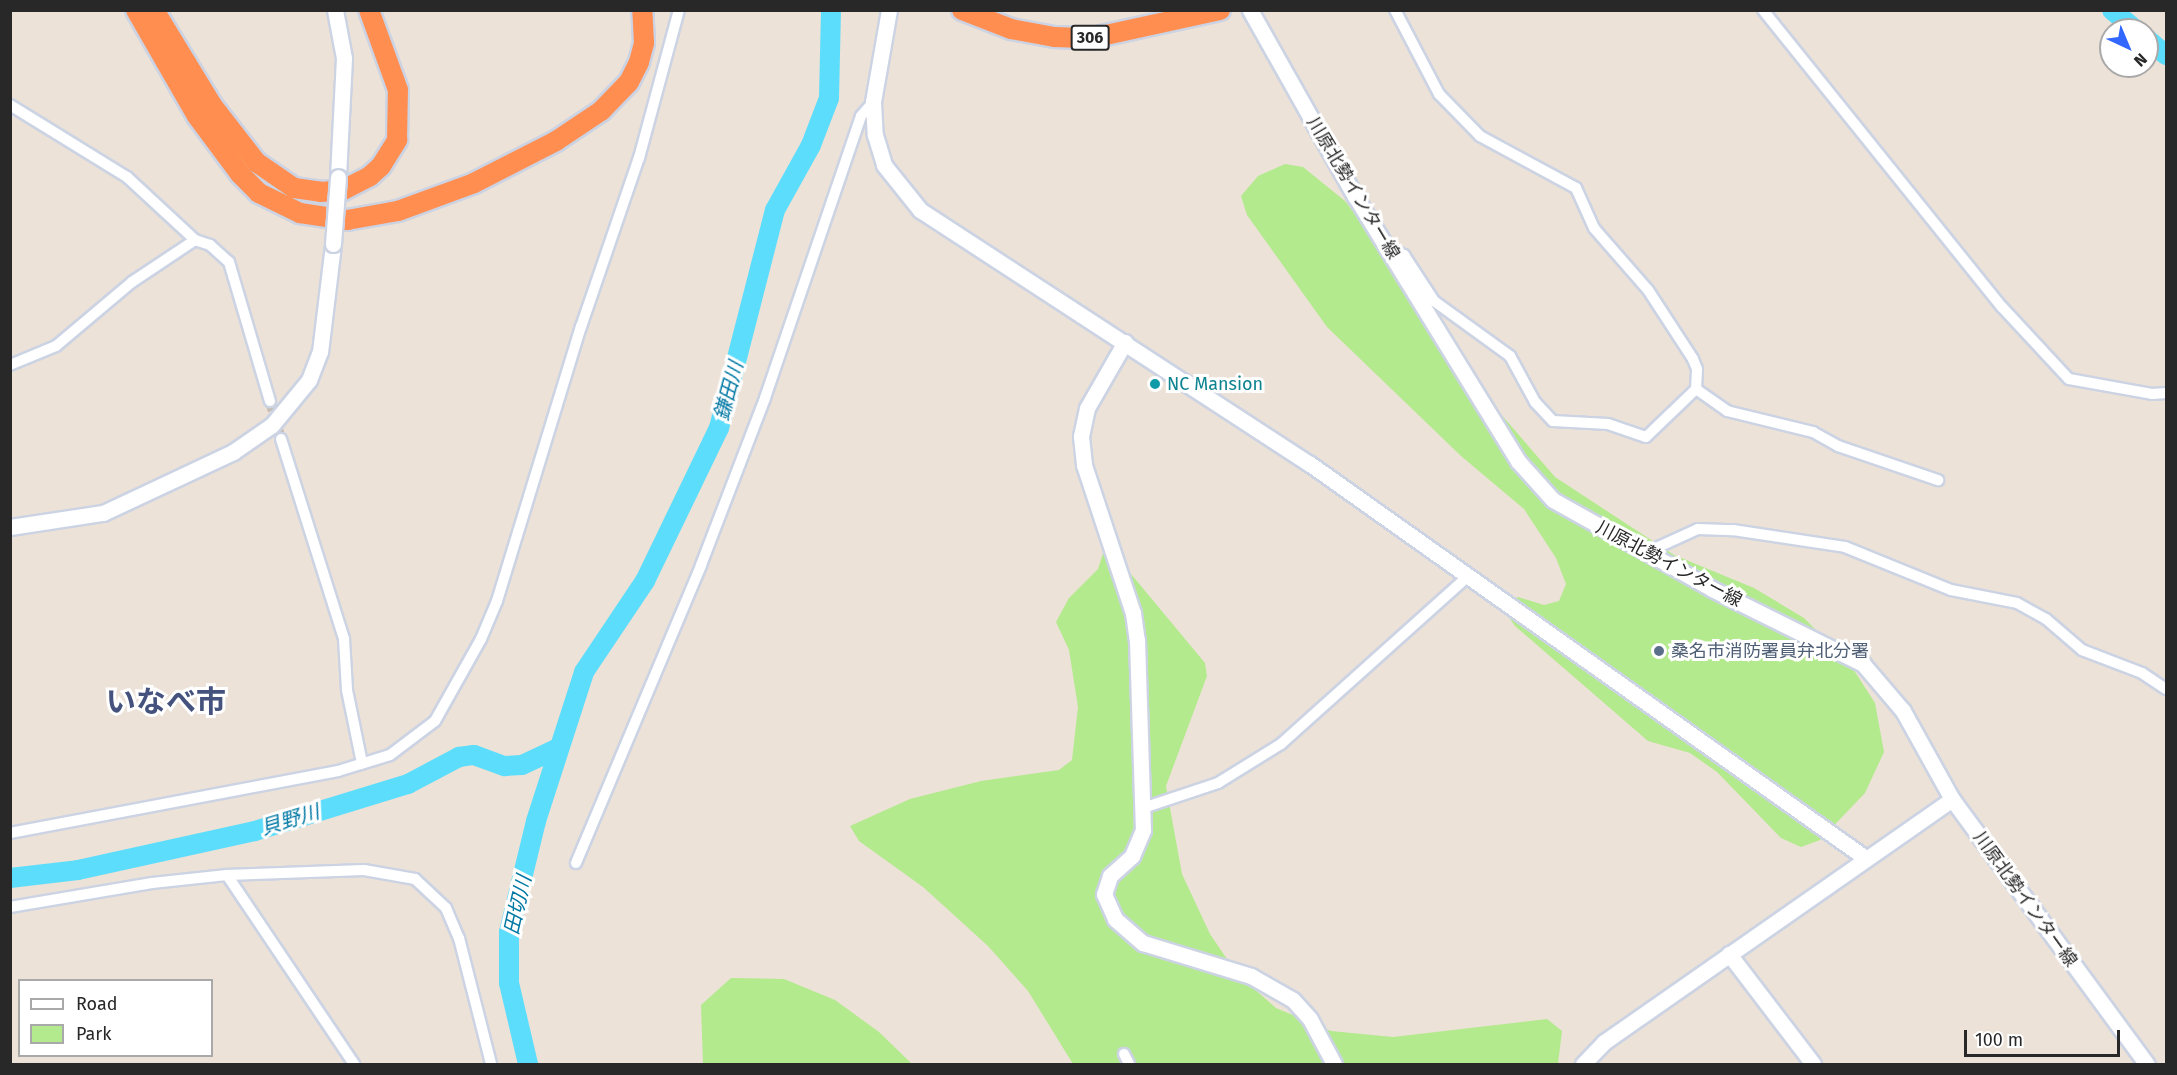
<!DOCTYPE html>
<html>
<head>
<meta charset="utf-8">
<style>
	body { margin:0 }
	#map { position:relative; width:2177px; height:1075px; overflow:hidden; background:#ece2d7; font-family:"Fira Sans","Noto Sans JP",sans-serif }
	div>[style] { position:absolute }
	.green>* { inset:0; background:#b3ea8d }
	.river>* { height:20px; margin:-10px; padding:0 10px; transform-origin:10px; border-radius:10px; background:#5dddfc }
	.street-tunnel>* { height:10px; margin-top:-5px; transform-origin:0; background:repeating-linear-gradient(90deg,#c5bdb4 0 10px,transparent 0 15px) }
	.roads { filter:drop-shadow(2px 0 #ccd3e3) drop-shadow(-2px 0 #ccd3e3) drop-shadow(0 2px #ccd3e3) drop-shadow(0 -2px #ccd3e3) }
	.street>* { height:10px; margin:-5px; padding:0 5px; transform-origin:5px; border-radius:5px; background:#fff }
	.secondary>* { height:15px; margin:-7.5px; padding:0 7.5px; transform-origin:7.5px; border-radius:7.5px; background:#fff }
	.highway>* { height:20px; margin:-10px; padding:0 10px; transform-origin:10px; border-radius:10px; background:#ff8e50 }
	.bridges { filter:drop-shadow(2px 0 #ccd3e3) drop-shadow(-2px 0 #ccd3e3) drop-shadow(0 2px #ccd3e3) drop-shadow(0 -2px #ccd3e3) }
	.secondary-bridge>* { height:15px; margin:-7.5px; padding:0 7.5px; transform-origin:7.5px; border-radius:7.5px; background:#fff }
	.dots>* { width:16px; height:16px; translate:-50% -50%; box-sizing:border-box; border:3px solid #fff; border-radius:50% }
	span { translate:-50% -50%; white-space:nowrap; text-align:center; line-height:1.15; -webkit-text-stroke:6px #fff; paint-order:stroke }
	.shield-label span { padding:2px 4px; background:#fff; border:2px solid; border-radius:4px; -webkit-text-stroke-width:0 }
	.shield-label { font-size:16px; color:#282828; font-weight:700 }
	.street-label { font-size:18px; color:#282828 }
	.culture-label { font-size:18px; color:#0d838f }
	.left { translate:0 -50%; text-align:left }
	.service-label { font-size:18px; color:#4e5e75 }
	.water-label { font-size:20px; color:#0078a4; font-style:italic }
	.town-label { font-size:30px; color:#44527d; font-weight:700 }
	.frame { position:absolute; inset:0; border:12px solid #282828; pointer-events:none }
	.legend { position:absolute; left:18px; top:979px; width:195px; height:78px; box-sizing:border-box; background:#fff; border:2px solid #a9a9a9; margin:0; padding:8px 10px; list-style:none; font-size:18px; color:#282828 }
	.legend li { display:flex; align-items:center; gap:12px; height:30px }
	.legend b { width:30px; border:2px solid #a9a9a9 }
	.north { position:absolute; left:2099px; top:18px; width:60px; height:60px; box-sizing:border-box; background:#fff; border:2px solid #a9a9a9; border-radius:50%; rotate:136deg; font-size:16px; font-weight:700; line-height:24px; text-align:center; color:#282828 }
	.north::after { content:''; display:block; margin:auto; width:21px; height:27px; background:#3267ff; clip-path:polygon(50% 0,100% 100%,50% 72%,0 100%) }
	.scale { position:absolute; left:1964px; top:1030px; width:156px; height:27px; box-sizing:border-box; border:3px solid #282828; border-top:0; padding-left:8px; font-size:18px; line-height:21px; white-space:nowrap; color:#282828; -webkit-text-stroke:4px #fff; paint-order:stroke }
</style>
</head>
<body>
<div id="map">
	<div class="green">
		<div style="clip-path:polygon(1285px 164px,1303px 167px,1345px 201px,1382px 247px,1493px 405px,1555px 477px,1674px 555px,1754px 588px,1804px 618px,1850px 664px,1875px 703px,1884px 752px,1865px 793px,1820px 840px,1801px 847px,1781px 838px,1717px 772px,1690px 753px,1648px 741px,1515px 626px,1503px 609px,1518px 597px,1544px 605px,1559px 601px,1566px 584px,1556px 558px,1524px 509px,1461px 456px,1327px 327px,1247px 215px,1241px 196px,1258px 176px)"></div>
		<div style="clip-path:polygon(1106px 544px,1205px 663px,1207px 676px,1166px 786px,1182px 874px,1210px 934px,1237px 974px,1276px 1008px,1331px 1031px,1393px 1037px,1547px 1019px,1562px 1031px,1558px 1064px,1073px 1064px,1028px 991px,988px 946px,923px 887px,859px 841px,850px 826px,910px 799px,981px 781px,1059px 770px,1072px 760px,1078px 707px,1069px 650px,1056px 622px,1069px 598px,1098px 569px)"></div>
		<div style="clip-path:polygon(731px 978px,784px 979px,835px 1000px,879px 1032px,912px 1064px,703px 1064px,701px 1005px)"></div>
	</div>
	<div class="river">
		<div style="left:2112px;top:10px;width:31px;rotate:40deg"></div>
		<div style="left:2147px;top:39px;width:25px;rotate:40deg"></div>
		<div style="left:10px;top:878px;width:68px;rotate:-6.7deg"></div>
		<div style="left:78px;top:870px;width:181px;rotate:-12.4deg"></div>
		<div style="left:255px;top:831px;width:160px;rotate:-17.1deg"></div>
		<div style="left:408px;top:784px;width:58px;rotate:-27.9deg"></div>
		<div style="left:459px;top:757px;width:15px;rotate:-8deg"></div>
		<div style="left:474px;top:755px;width:33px;rotate:20deg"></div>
		<div style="left:505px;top:766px;width:17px;rotate:-3deg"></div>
		<div style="left:522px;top:765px;width:40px;rotate:-25deg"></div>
		<div style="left:528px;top:1064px;width:83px;rotate:-103.2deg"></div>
		<div style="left:509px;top:983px;width:51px;rotate:-90deg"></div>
		<div style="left:509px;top:932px;width:114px;rotate:-76.3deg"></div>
		<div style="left:536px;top:821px;width:157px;rotate:-72.1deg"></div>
		<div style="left:584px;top:672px;width:110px;rotate:-56.2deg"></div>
		<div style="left:645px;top:581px;width:170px;rotate:-64.2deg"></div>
		<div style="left:719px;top:428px;width:225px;rotate:-75.6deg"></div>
		<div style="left:775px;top:210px;width:74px;rotate:-61deg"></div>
		<div style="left:811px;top:145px;width:50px;rotate:-69deg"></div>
		<div style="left:829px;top:98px;width:88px;rotate:-88.7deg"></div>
	</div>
	<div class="street-tunnel">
		<div style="left:270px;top:401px;width:40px;rotate:74deg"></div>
	</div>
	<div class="roads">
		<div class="street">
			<div style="left:1763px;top:10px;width:381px;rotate:51.2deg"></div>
			<div style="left:2002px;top:307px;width:98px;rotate:47.1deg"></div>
			<div style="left:2069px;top:379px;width:84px;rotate:10.2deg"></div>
			<div style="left:2152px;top:394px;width:14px;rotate:-4deg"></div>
			<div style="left:10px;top:105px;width:137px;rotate:31.6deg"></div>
			<div style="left:127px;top:177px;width:93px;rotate:42.8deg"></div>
			<div style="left:195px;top:240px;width:16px;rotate:18deg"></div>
			<div style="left:210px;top:245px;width:25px;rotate:42deg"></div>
			<div style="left:229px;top:262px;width:145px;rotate:73.6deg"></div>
			<div style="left:1389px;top:248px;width:17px;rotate:25deg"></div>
			<div style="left:1404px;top:255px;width:55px;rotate:56.9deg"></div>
			<div style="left:1434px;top:301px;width:94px;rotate:35.9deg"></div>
			<div style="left:1510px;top:356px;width:52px;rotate:61.5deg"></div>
			<div style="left:1535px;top:402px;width:26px;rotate:47deg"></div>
			<div style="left:1553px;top:421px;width:55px;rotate:3.1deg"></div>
			<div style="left:1608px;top:424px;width:40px;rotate:18.9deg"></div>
			<div style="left:1646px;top:437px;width:69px;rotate:-43.8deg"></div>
			<div style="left:1696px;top:389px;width:20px;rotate:-87deg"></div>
			<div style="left:1697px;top:369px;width:11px;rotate:-112deg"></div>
			<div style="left:1693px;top:359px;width:82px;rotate:-123.1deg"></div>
			<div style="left:1648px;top:290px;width:82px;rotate:-131.1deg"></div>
			<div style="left:1594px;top:228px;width:44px;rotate:-114.2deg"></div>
			<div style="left:1576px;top:188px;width:109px;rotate:-151.6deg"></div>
			<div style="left:1480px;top:136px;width:59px;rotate:-134.3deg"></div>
			<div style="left:1439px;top:94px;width:95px;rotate:-117.6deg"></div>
			<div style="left:10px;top:365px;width:50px;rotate:-22.4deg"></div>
			<div style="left:56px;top:346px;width:99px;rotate:-40.1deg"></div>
			<div style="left:132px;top:282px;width:76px;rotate:-33.7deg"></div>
			<div style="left:1696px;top:389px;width:38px;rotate:35deg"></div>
			<div style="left:1727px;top:411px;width:89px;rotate:13.7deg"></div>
			<div style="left:1813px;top:432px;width:29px;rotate:29deg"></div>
			<div style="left:1838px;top:446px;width:106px;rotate:18.8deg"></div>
			<div style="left:281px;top:439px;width:210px;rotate:72.5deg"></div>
			<div style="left:344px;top:639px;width:51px;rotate:86.6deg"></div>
			<div style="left:347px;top:690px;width:75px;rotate:78.4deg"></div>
			<div style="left:1645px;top:553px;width:58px;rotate:-24.4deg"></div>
			<div style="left:1698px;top:529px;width:35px;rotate:2deg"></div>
			<div style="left:1733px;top:530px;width:113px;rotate:8.6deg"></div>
			<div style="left:1845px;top:547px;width:114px;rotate:22.1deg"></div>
			<div style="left:1951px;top:590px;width:67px;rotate:11.1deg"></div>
			<div style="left:2017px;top:603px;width:33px;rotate:29deg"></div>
			<div style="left:2046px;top:619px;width:48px;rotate:40.7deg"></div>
			<div style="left:2082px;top:650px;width:64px;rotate:21deg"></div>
			<div style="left:2142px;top:673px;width:29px;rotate:34deg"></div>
			<div style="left:1146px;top:807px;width:76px;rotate:-18.4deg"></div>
			<div style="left:1218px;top:783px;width:74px;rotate:-31.8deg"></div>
			<div style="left:1281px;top:744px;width:250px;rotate:-41.9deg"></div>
			<div style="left:10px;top:833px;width:334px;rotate:-10.7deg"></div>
			<div style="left:338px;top:771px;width:54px;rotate:-17.1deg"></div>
			<div style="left:390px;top:755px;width:56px;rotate:-37.1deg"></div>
			<div style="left:435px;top:721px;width:94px;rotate:-60.7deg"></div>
			<div style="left:481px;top:639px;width:41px;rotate:-67.2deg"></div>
			<div style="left:497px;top:601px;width:287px;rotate:-73deg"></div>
			<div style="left:581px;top:327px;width:179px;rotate:-71.1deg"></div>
			<div style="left:639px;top:158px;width:153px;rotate:-74.9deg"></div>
			<div style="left:576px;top:863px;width:323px;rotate:-67.2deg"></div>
			<div style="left:701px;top:565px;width:179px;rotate:-69deg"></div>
			<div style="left:765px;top:398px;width:298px;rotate:-71.2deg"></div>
			<div style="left:861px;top:116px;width:18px;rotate:-49deg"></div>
			<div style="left:227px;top:875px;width:228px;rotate:56.1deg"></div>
			<div style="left:10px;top:907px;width:144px;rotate:-9.6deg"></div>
			<div style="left:152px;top:883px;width:75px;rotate:-6.1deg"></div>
			<div style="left:227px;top:875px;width:137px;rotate:-2.1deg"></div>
			<div style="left:364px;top:870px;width:52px;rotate:10deg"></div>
			<div style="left:415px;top:879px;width:42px;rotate:43.1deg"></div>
			<div style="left:446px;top:908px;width:33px;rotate:67deg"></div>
			<div style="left:459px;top:938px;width:130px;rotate:75.7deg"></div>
			<div style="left:1124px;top:1054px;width:11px;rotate:63deg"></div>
		</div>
		<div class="secondary">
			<div style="left:335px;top:10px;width:49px;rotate:79.4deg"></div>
			<div style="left:344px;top:58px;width:119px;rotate:92.9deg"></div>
			<div style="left:889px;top:10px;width:93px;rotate:99.9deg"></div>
			<div style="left:873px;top:102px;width:33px;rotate:87deg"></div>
			<div style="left:875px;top:135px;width:31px;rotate:73deg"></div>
			<div style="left:884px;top:165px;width:58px;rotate:51.3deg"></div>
			<div style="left:920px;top:210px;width:465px;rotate:33.1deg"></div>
			<div style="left:1310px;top:464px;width:679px;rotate:35.35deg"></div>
			<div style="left:1250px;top:10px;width:214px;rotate:60.6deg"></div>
			<div style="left:1355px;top:196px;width:311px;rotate:58.4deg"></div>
			<div style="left:1518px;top:461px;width:52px;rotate:48.1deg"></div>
			<div style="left:1553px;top:500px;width:182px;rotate:29.2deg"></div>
			<div style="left:1712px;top:589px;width:169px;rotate:26.4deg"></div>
			<div style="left:1863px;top:664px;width:62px;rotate:49.6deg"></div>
			<div style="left:1903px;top:711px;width:101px;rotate:60.9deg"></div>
			<div style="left:1952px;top:799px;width:329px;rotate:53.7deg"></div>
			<div style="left:1125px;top:342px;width:76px;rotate:119.9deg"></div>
			<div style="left:1087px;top:408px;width:29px;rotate:102deg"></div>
			<div style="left:1081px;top:436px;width:29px;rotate:84deg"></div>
			<div style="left:1084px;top:465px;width:156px;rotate:71.7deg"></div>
			<div style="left:1133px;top:613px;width:27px;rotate:82deg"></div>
			<div style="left:1137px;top:640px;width:190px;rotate:88.2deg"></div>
			<div style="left:1143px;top:830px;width:28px;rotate:113deg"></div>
			<div style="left:1132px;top:856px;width:30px;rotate:138deg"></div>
			<div style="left:1110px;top:876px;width:19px;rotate:108deg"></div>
			<div style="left:1104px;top:894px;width:27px;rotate:66deg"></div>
			<div style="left:1115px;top:919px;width:37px;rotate:41deg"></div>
			<div style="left:1143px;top:943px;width:113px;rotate:17deg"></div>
			<div style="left:1251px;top:976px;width:48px;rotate:29.7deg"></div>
			<div style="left:1293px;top:1000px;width:25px;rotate:48deg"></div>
			<div style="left:1310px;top:1019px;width:51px;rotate:61.9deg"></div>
			<div style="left:10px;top:527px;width:94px;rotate:-8.6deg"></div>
			<div style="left:103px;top:513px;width:144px;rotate:-25.1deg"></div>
			<div style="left:233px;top:452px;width:47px;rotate:-34.7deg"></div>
			<div style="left:272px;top:425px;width:58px;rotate:-50.6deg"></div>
			<div style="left:309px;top:380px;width:30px;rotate:-69deg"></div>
			<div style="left:320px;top:352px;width:109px;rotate:-83.1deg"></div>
			<div style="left:1729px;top:954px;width:138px;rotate:52.6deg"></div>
			<div style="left:1583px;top:1064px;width:30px;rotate:-46deg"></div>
			<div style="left:1604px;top:1042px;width:424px;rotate:-34.9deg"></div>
		</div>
		<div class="highway">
			<div style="left:136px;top:10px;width:122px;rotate:60.1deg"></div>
			<div style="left:197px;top:116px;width:72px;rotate:53.4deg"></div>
			<div style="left:240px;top:174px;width:27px;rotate:45deg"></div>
			<div style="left:259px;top:193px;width:46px;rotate:26deg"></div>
			<div style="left:300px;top:213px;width:48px;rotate:8.5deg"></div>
			<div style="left:347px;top:220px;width:52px;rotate:-10deg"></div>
			<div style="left:398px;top:211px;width:81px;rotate:-20.2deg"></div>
			<div style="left:474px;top:183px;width:92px;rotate:-27.1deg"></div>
			<div style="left:556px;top:141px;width:54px;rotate:-33.7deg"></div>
			<div style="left:601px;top:111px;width:40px;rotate:-46deg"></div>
			<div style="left:629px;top:82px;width:22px;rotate:-63deg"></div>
			<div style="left:639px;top:62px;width:20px;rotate:-75deg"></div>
			<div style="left:644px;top:43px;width:33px;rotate:-93deg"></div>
			<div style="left:154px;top:10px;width:111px;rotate:58.6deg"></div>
			<div style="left:212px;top:105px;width:72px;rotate:52.3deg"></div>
			<div style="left:256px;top:162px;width:46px;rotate:34.4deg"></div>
			<div style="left:294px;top:188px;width:27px;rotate:8deg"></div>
			<div style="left:321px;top:192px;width:22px;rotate:-5deg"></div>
			<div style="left:343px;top:190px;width:30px;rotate:-27deg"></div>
			<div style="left:370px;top:176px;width:15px;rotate:-42deg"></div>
			<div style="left:381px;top:166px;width:31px;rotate:-58deg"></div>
			<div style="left:397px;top:140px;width:50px;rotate:-88.9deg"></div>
			<div style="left:398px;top:90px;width:85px;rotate:-109.9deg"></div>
			<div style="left:962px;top:10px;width:53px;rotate:21.2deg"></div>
			<div style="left:1011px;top:29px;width:44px;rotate:10.5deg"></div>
			<div style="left:1054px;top:37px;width:38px;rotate:2deg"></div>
			<div style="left:1092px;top:38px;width:131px;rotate:-12.3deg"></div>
		</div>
	</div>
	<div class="bridges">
		<div class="secondary-bridge">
			<div style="left:333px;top:244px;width:67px;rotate:-85.7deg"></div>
		</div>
	</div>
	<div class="dots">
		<div style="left:1155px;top:384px;background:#0f9aa8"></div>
		<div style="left:1659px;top:651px;background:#5c6f8a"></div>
	</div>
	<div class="shield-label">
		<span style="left:1090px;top:38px">306</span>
	</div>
	<div class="street-label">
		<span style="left:1353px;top:188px;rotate:59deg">川原北勢インター線</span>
		<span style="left:1669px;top:564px;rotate:28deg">川原北勢インター線</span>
		<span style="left:2025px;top:899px;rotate:54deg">川原北勢インター線</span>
	</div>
	<div class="culture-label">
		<span class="left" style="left:1167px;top:384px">NC Mansion</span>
	</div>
	<div class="service-label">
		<span class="left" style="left:1671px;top:651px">桑名市消防署員弁北分署</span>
	</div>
	<div class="water-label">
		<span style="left:729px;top:391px;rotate:-75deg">鎌田川</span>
		<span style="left:290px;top:820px;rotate:-17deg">貝野川</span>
		<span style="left:518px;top:905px;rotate:-77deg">田切川</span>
	</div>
	<div class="town-label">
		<span style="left:166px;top:702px">いなべ市</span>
	</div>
	<div class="frame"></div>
	<ul class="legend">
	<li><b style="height:8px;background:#fff"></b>Road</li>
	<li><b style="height:16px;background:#b3ea8d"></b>Park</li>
	</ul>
	<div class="north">N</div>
	<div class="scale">100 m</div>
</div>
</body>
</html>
